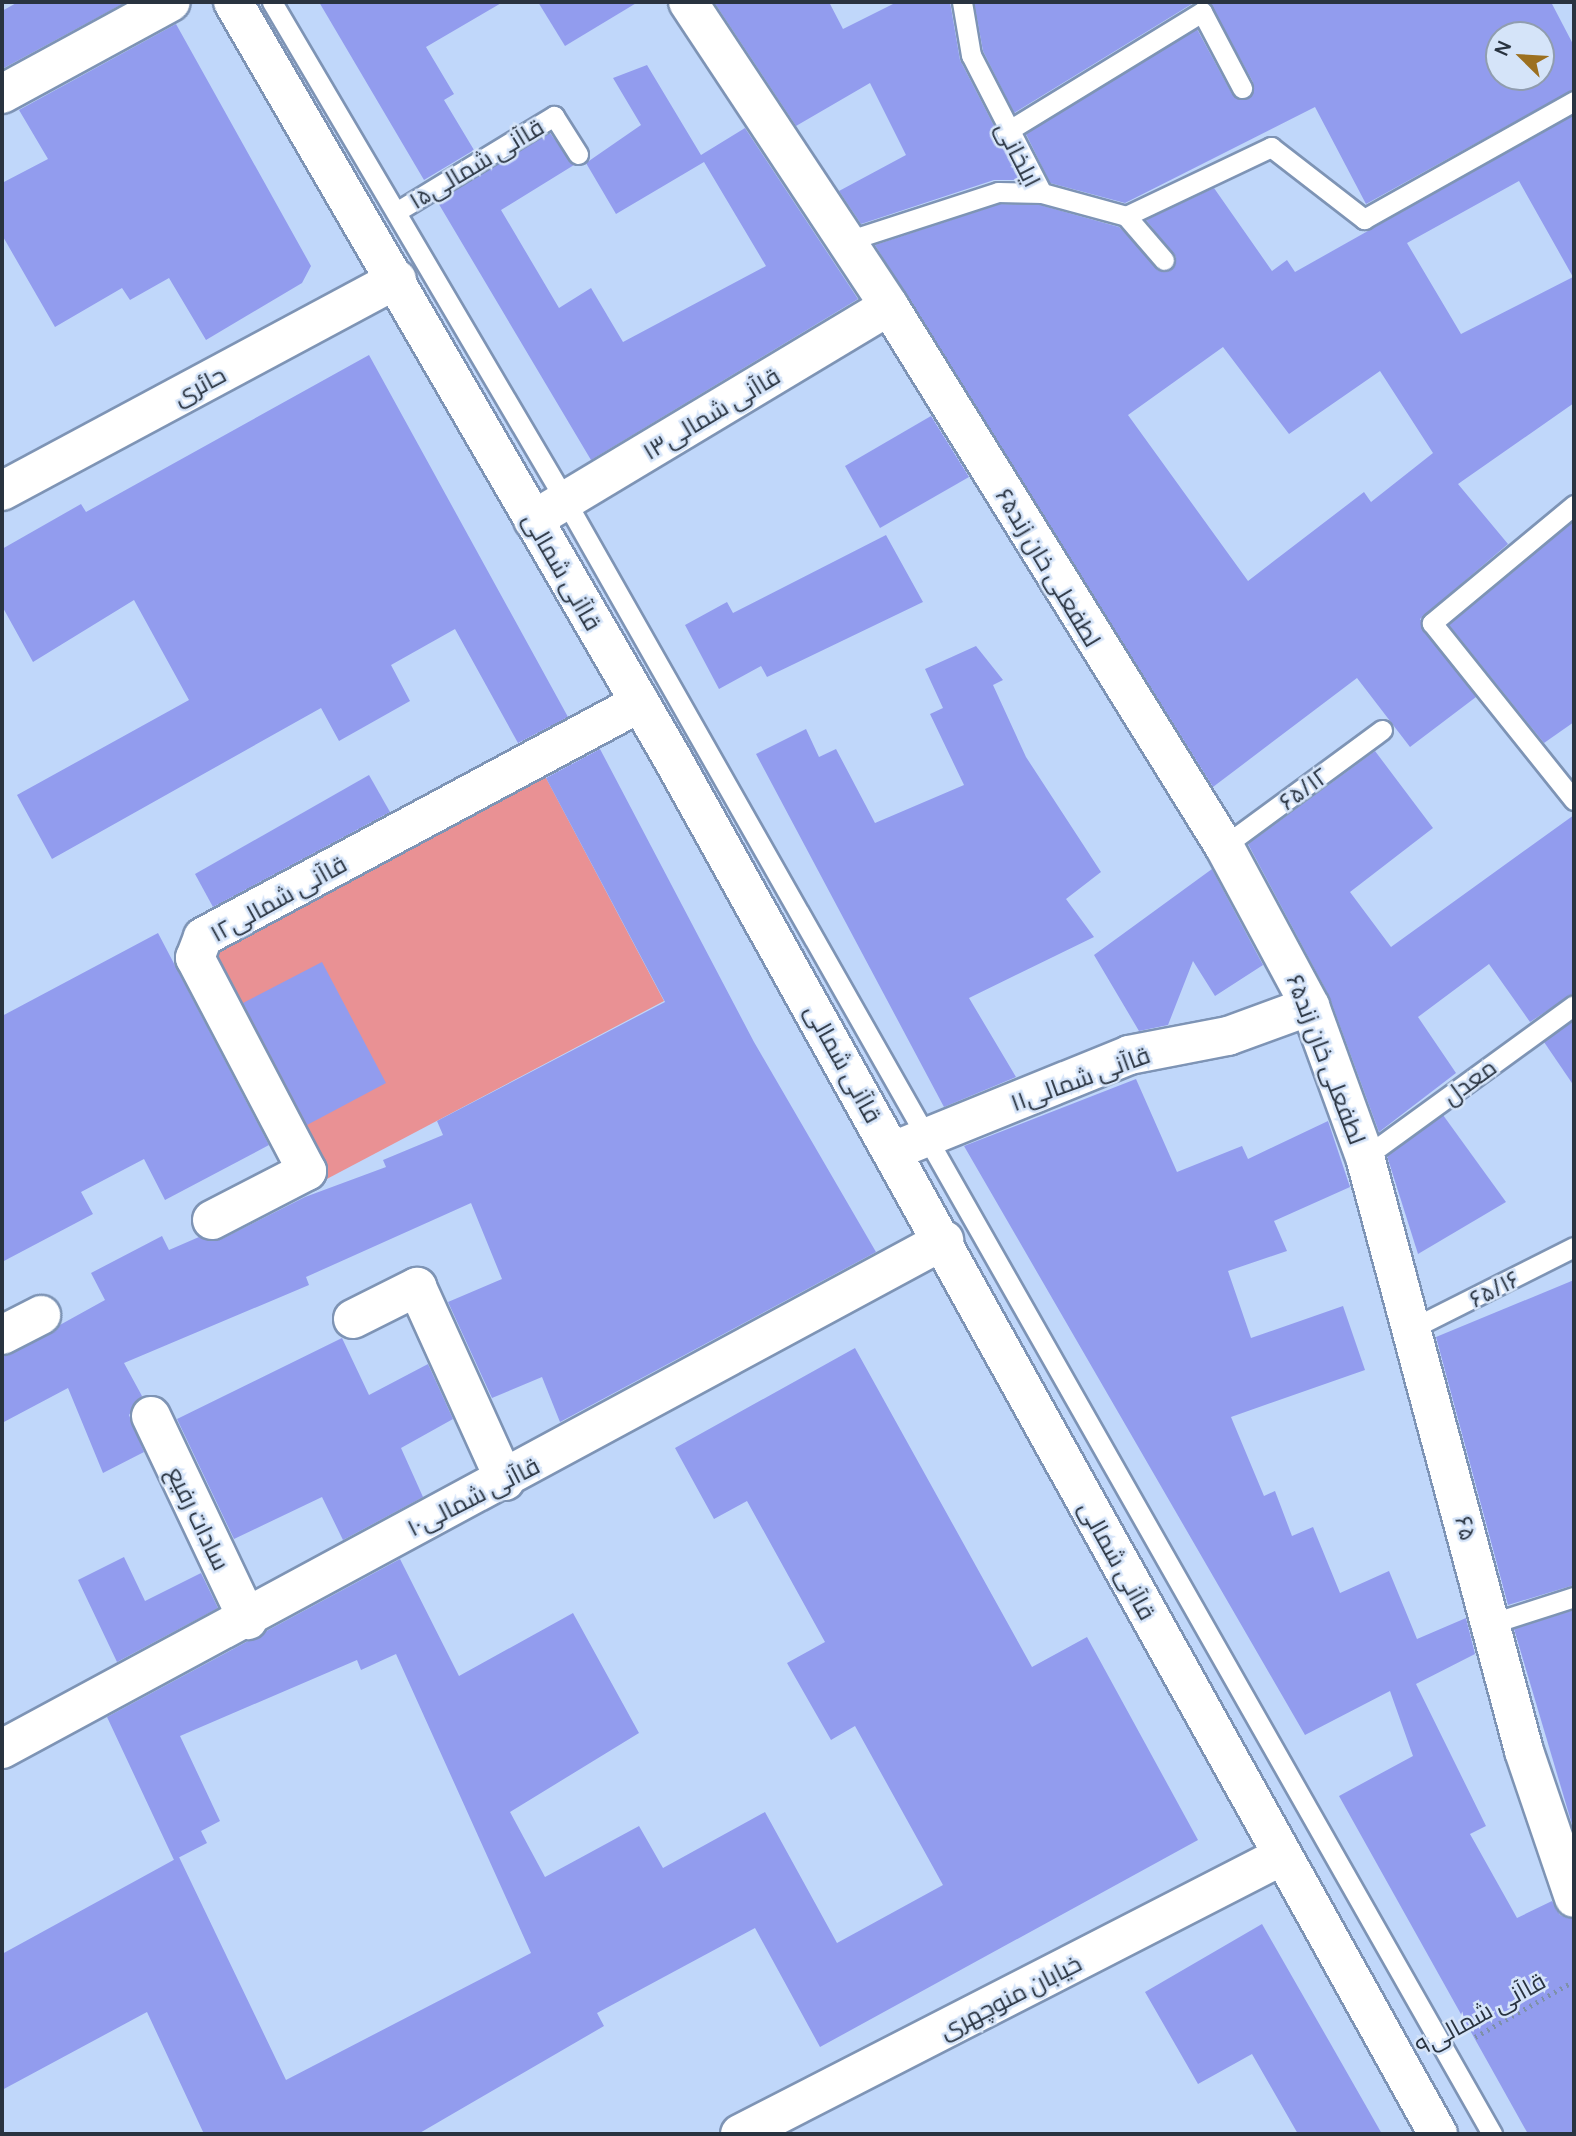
<!DOCTYPE html>
<html>
<head>
<meta charset="utf-8">
<style>
	body { margin:0 }
	#map { position:relative; width:1576px; height:2136px; overflow:hidden; background:#c0d7fa; font-family:Manrope,Cairo,sans-serif }
	div>[style] { position:absolute }
	.green>* { inset:0; background:#e99194 }
	.building>* { inset:0; background:#929cee }
	.path>* { height:4.5px; margin-top:-2.25px; transform-origin:0; background:repeating-linear-gradient(90deg,#7e90a9 0 2px,transparent 0 7px) }
	.roads { filter:drop-shadow(2px 0 #7e94b5) drop-shadow(-2px 0 #7e94b5) drop-shadow(0 2px #7e94b5) drop-shadow(0 -2px #7e94b5) }
	.service>* { height:19px; margin:-9.5px; padding:0 9.5px; transform-origin:9.5px; border-radius:9.5px; background:#fff }
	.minor>* { height:38px; margin:-19px; padding:0 19px; transform-origin:19px; border-radius:19px; background:#fff }
	.tertiary>* { height:38px; margin:-19px; padding:0 19px; transform-origin:19px; border-radius:19px; background:#fff }
	.secondary>* { height:38px; margin:-19px; padding:0 19px; transform-origin:19px; border-radius:19px; background:#fff }
	span { translate:-50% -50%; white-space:nowrap; text-align:center; line-height:1.15; -webkit-text-stroke:5px #d5e4f9; paint-order:stroke }
	.street-label { font-size:24px; color:#293340 }
	.frame { position:absolute; inset:0; border:4px solid #293340; pointer-events:none }
	.north { position:absolute; left:1485px; top:21px; width:70px; height:70px; box-sizing:border-box; background:#d5e4f9; border:2px solid #909daf; border-radius:50%; rotate:294deg; font-size:19px; font-weight:700; line-height:28px; text-align:center; color:#293340 }
	.north::after { content:''; display:block; margin:auto; width:24px; height:32px; background:#9c7020; clip-path:polygon(50% 0,100% 100%,50% 72%,0 100%) }
</style>
</head>
<body>
<div id="map">
	<div class="green">
		<div style="clip-path:polygon(545px 776px,664px 1001px,323px 1181px,213px 967px,219px 949px)"></div>
	</div>
	<div class="building">
		<div style="clip-path:polygon(18px 2px,126px 2px,2px 69px,2px 11px)"></div>
		<div style="clip-path:polygon(319px 2px,503px 2px,426px 47px,454px 94px,444px 100px,474px 150px,424px 180px)"></div>
		<div style="clip-path:polygon(538px 2px,638px 2px,565px 46px)"></div>
		<div style="clip-path:polygon(714px 2px,829px 2px,843px 29px,897px 2px,950px 2px,960px 60px,1022px 180px,994px 180px,861px 224px,839px 191px,906px 155px,870px 83px,796px 126px)"></div>
		<div style="clip-path:polygon(974px 2px,1195px 2px,1014px 113px,983px 51px)"></div>
		<div style="clip-path:polygon(evenodd,1209px 2px,1551px 2px,1574px 46px,1574px 89px,1366px 204px,1315px 107px,1125px 203px,1050px 183px,1026px 134px,1197px 29px,1232px 94px,1241px 100px,1252px 95px,1253px 82px,1209px 2px,1499px 35px,1541px 35px,1541px 77px,1499px 77px,1499px 35px)"></div>
		<div style="clip-path:polygon(176px 24px,311px 266px,302px 283px,206px 340px,169px 278px,130px 300px,122px 288px,55px 327px,2px 235px,2px 183px,48px 159px,19px 110px)"></div>
		<div style="clip-path:polygon(647px 65px,701px 155px,745px 128px,858px 299px,591px 460px,437px 201px,550px 133px,574px 165px,501px 210px,559px 308px,591px 288px,623px 342px,766px 266px,704px 162px,616px 214px,586px 163px,641px 125px,613px 78px)"></div>
		<div style="clip-path:polygon(evenodd,1574px 115px,1574px 403px,1458px 484px,1508px 544px,1420px 619px,1476px 697px,1410px 747px,1357px 678px,1213px 787px,875px 245px,1000px 204px,1040px 205px,1119px 227px,1166px 272px,1176px 257px,1146px 220px,1214px 188px,1272px 271px,1287px 260px,1295px 272px,1574px 115px,1519px 181px,1573px 277px,1461px 334px,1407px 243px,1519px 181px,1574px 115px,1223px 347px,1289px 434px,1380px 371px,1433px 453px,1371px 502px,1364px 492px,1248px 581px,1128px 415px,1223px 347px)"></div>
		<div style="clip-path:polygon(369px 355px,568px 717px,518px 743px,455px 629px,391px 665px,410px 701px,339px 741px,321px 708px,52px 859px,17px 795px,189px 700px,134px 600px,33px 662px,2px 606px,2px 549px,81px 504px,86px 512px)"></div>
		<div style="clip-path:polygon(931px 416px,969px 477px,880px 528px,845px 466px)"></div>
		<div style="clip-path:polygon(1574px 521px,1574px 722px,1544px 743px,1449px 625px)"></div>
		<div style="clip-path:polygon(886px 535px,923px 602px,767px 677px,761px 666px,719px 689px,685px 625px,727px 602px,733px 613px)"></div>
		<div style="clip-path:polygon(976px 646px,1003px 680px,993px 685px,1026px 757px,1101px 872px,1066px 899px,1094px 937px,969px 998px,1016px 1077px,944px 1107px,756px 754px,806px 729px,819px 757px,836px 749px,875px 823px,964px 785px,930px 714px,943px 708px,925px 669px)"></div>
		<div style="clip-path:polygon(600px 749px,754px 1042px,876px 1252px,560px 1422px,542px 1377px,492px 1398px,448px 1302px,502px 1279px,471px 1203px,306px 1277px,309px 1285px,124px 1363px,142px 1396px,129px 1415px,144px 1452px,103px 1473px,68px 1388px,2px 1423px,2px 1357px,105px 1300px,91px 1273px,162px 1236px,169px 1250px,199px 1237px,222px 1239px,305px 1197px,386px 1167px,383px 1160px,443px 1135px,437px 1121px,665px 1002px,546px 778px)"></div>
		<div style="clip-path:polygon(1375px 751px,1433px 828px,1350px 892px,1391px 947px,1574px 815px,1574px 993px,1530px 1022px,1489px 964px,1418px 1017px,1456px 1073px,1379px 1132px,1329px 996px,1248px 844px)"></div>
		<div style="clip-path:polygon(369px 775px,390px 812px,213px 907px,195px 874px)"></div>
		<div style="clip-path:polygon(1212px 869px,1263px 965px,1215px 996px,1193px 961px,1168px 1025px,1139px 1031px,1094px 955px)"></div>
		<div style="clip-path:polygon(158px 933px,269px 1145px,165px 1200px,144px 1159px,81px 1192px,93px 1214px,2px 1262px,2px 1016px)"></div>
		<div style="clip-path:polygon(322px 962px,386px 1083px,307px 1125px,243px 1003px)"></div>
		<div style="clip-path:polygon(1574px 1020px,1574px 1086px,1544px 1042px)"></div>
		<div style="clip-path:polygon(1136px 1079px,1177px 1172px,1242px 1146px,1248px 1159px,1328px 1121px,1350px 1187px,1274px 1221px,1287px 1251px,1228px 1271px,1251px 1338px,1343px 1306px,1365px 1370px,1231px 1417px,1264px 1496px,1275px 1491px,1292px 1536px,1313px 1527px,1340px 1593px,1389px 1571px,1417px 1639px,1466px 1618px,1475px 1654px,1416px 1684px,1486px 1826px,1470px 1834px,1517px 1918px,1552px 1901px,1560px 1915px,1574px 1919px,1574px 2134px,1528px 2134px,1339px 1796px,1413px 1756px,1390px 1691px,1305px 1735px,964px 1146px)"></div>
		<div style="clip-path:polygon(1443px 1115px,1506px 1202px,1418px 1254px,1387px 1156px)"></div>
		<div style="clip-path:polygon(1574px 1280px,1574px 1585px,1508px 1605px,1436px 1337px)"></div>
		<div style="clip-path:polygon(342px 1338px,369px 1395px,428px 1364px,453px 1419px,401px 1448px,423px 1497px,343px 1540px,322px 1497px,234px 1539px,177px 1419px)"></div>
		<div style="clip-path:polygon(855px 1348px,1032px 1667px,1087px 1637px,1198px 1840px,820px 2047px,755px 1928px,597px 2013px,604px 2026px,418px 2134px,204px 2134px,147px 2012px,2px 2090px,2px 1954px,179px 1857px,286px 2080px,531px 1953px,396px 1654px,361px 1670px,357px 1660px,180px 1736px,220px 1821px,201px 1831px,207px 1843px,174px 1860px,107px 1717px,400px 1559px,459px 1676px,573px 1613px,639px 1733px,510px 1812px,545px 1877px,639px 1826px,663px 1868px,765px 1812px,837px 1943px,943px 1885px,855px 1726px,831px 1740px,787px 1663px,825px 1642px,747px 1501px,714px 1519px,675px 1448px)"></div>
		<div style="clip-path:polygon(124px 1557px,145px 1601px,201px 1573px,218px 1608px,117px 1662px,78px 1580px)"></div>
		<div style="clip-path:polygon(1574px 1610px,1574px 1831px,1514px 1629px)"></div>
		<div style="clip-path:polygon(1262px 1924px,1329px 2041px,1382px 2134px,1298px 2134px,1252px 2054px,1198px 2084px,1145px 1992px)"></div>
	</div>
	<div class="path">
		<div style="left:1475px;top:2037px;width:114px;rotate:-29.5deg"></div>
	</div>
	<div class="roads">
		<div class="service">
			<div style="left:272px;top:2px;width:578px;rotate:59.53deg"></div>
			<div style="left:565px;top:500px;width:1879px;rotate:60.43deg"></div>
			<div style="left:962px;top:2px;width:54px;rotate:80.4deg"></div>
			<div style="left:971px;top:55px;width:155px;rotate:62.8deg"></div>
			<div style="left:1006px;top:132px;width:230px;rotate:-31.5deg"></div>
			<div style="left:1202px;top:12px;width:86px;rotate:62.2deg"></div>
			<div style="left:396px;top:212px;width:185px;rotate:-31.3deg"></div>
			<div style="left:554px;top:116px;width:45px;rotate:57.7deg"></div>
			<div style="left:1126px;top:216px;width:58px;rotate:49.2deg"></div>
			<div style="left:844px;top:242px;width:162px;rotate:-18deg"></div>
			<div style="left:998px;top:192px;width:44px;rotate:1.3deg"></div>
			<div style="left:1042px;top:193px;width:87px;rotate:15.3deg"></div>
			<div style="left:1126px;top:216px;width:161px;rotate:-25.4deg"></div>
			<div style="left:1271px;top:147px;width:118px;rotate:37.7deg"></div>
			<div style="left:1364px;top:219px;width:241px;rotate:-29.3deg"></div>
			<div style="left:1574px;top:505px;width:185px;rotate:140.3deg"></div>
			<div style="left:1432px;top:623px;width:227px;rotate:51.3deg"></div>
			<div style="left:1224px;top:846px;width:196px;rotate:-36.3deg"></div>
			<div style="left:1365px;top:1157px;width:258px;rotate:-36deg"></div>
			<div style="left:1413px;top:1328px;width:180px;rotate:-26.7deg"></div>
			<div style="left:1493px;top:1623px;width:85px;rotate:-17.8deg"></div>
		</div>
		<div class="minor">
			<div style="left:688px;top:2px;width:364px;rotate:56.5deg"></div>
			<div style="left:889px;top:306px;width:635px;rotate:58.19deg"></div>
			<div style="left:1224px;top:846px;width:182px;rotate:61.7deg"></div>
			<div style="left:1310px;top:1006px;width:161px;rotate:70deg"></div>
			<div style="left:1365px;top:1157px;width:615px;rotate:75.01deg"></div>
			<div style="left:1524px;top:1751px;width:155px;rotate:71.2deg"></div>
			<div style="left:2px;top:94px;width:192px;rotate:-28.6deg"></div>
			<div style="left:533px;top:520px;width:415px;rotate:-31deg"></div>
			<div style="left:893px;top:1151px;width:255px;rotate:-22.1deg"></div>
			<div style="left:1129px;top:1055px;width:101px;rotate:-10.9deg"></div>
			<div style="left:1228px;top:1036px;width:87px;rotate:-20.1deg"></div>
			<div style="left:212px;top:1220px;width:107px;rotate:-27.3deg"></div>
			<div style="left:307px;top:1171px;width:241px;rotate:-117.7deg"></div>
			<div style="left:195px;top:958px;width:22px;rotate:-69deg"></div>
			<div style="left:203px;top:937px;width:496px;rotate:-28.2deg"></div>
			<div style="left:353px;top:1319px;width:72px;rotate:-26.6deg"></div>
			<div style="left:417px;top:1287px;width:213px;rotate:65.6deg"></div>
			<div style="left:2px;top:1335px;width:44px;rotate:-27.1deg"></div>
			<div style="left:151px;top:1416px;width:226px;rotate:64.6deg"></div>
			<div style="left:2px;top:1749px;width:1071px;rotate:-28.38deg"></div>
		</div>
		<div class="tertiary">
			<div style="left:2px;top:491px;width:448px;rotate:-28.2deg"></div>
			<div style="left:740px;top:2134px;width:607px;rotate:-27.16deg"></div>
		</div>
		<div class="secondary">
			<div style="left:233px;top:2px;width:872px;rotate:59.85deg"></div>
			<div style="left:671px;top:756px;width:1577px;rotate:60.9deg"></div>
		</div>
	</div>
	<div class="street-label">
		<span style="left:1019px;top:154px;rotate:63deg">ایلخانی</span>
		<span style="left:476px;top:163px;rotate:-31deg">۱۵قاآنی شمالی</span>
		<span style="left:199px;top:385px;rotate:-28deg">حائری</span>
		<span style="left:711px;top:413px;rotate:-31deg">قاآنی شمالی۱۳</span>
		<span style="left:1049px;top:567px;rotate:59deg">لطفعلی خان زند۶۵</span>
		<span style="left:563px;top:571px;rotate:60deg">قاآنی شمالی</span>
		<span style="left:1303px;top:788px;rotate:-36deg">۶۵/۱۲</span>
		<span style="left:278px;top:898px;rotate:-29deg">قاآنی شمالی۱۲</span>
		<span style="left:1327px;top:1059px;rotate:69deg">لطفعلی خان زند۶۵</span>
		<span style="left:844px;top:1063px;rotate:61deg">قاآنی شمالی</span>
		<span style="left:1080px;top:1078px;rotate:-20deg">قاآنی شمالی۱۱</span>
		<span style="left:1469px;top:1081px;rotate:-36deg">معدل</span>
		<span style="left:1494px;top:1288px;rotate:-27deg">۶۵/۱۶</span>
		<span style="left:473px;top:1496px;rotate:-27deg">قاآنی شمالی۱۰</span>
		<span style="left:199px;top:1518px;rotate:64deg">سادات رفیع</span>
		<span style="left:1467px;top:1528px;rotate:75deg">۶۵</span>
		<span style="left:1118px;top:1560px;rotate:61deg">قاآنی شمالی</span>
		<span style="left:1010px;top:1996px;rotate:-27deg">خیابان منوچهری</span>
		<span style="left:1480px;top:2013px;rotate:-29deg">۹قاآنی شمالی</span>
	</div>
	<div class="frame"></div>
	<div class="north">N</div>
</div>
</body>
</html>
